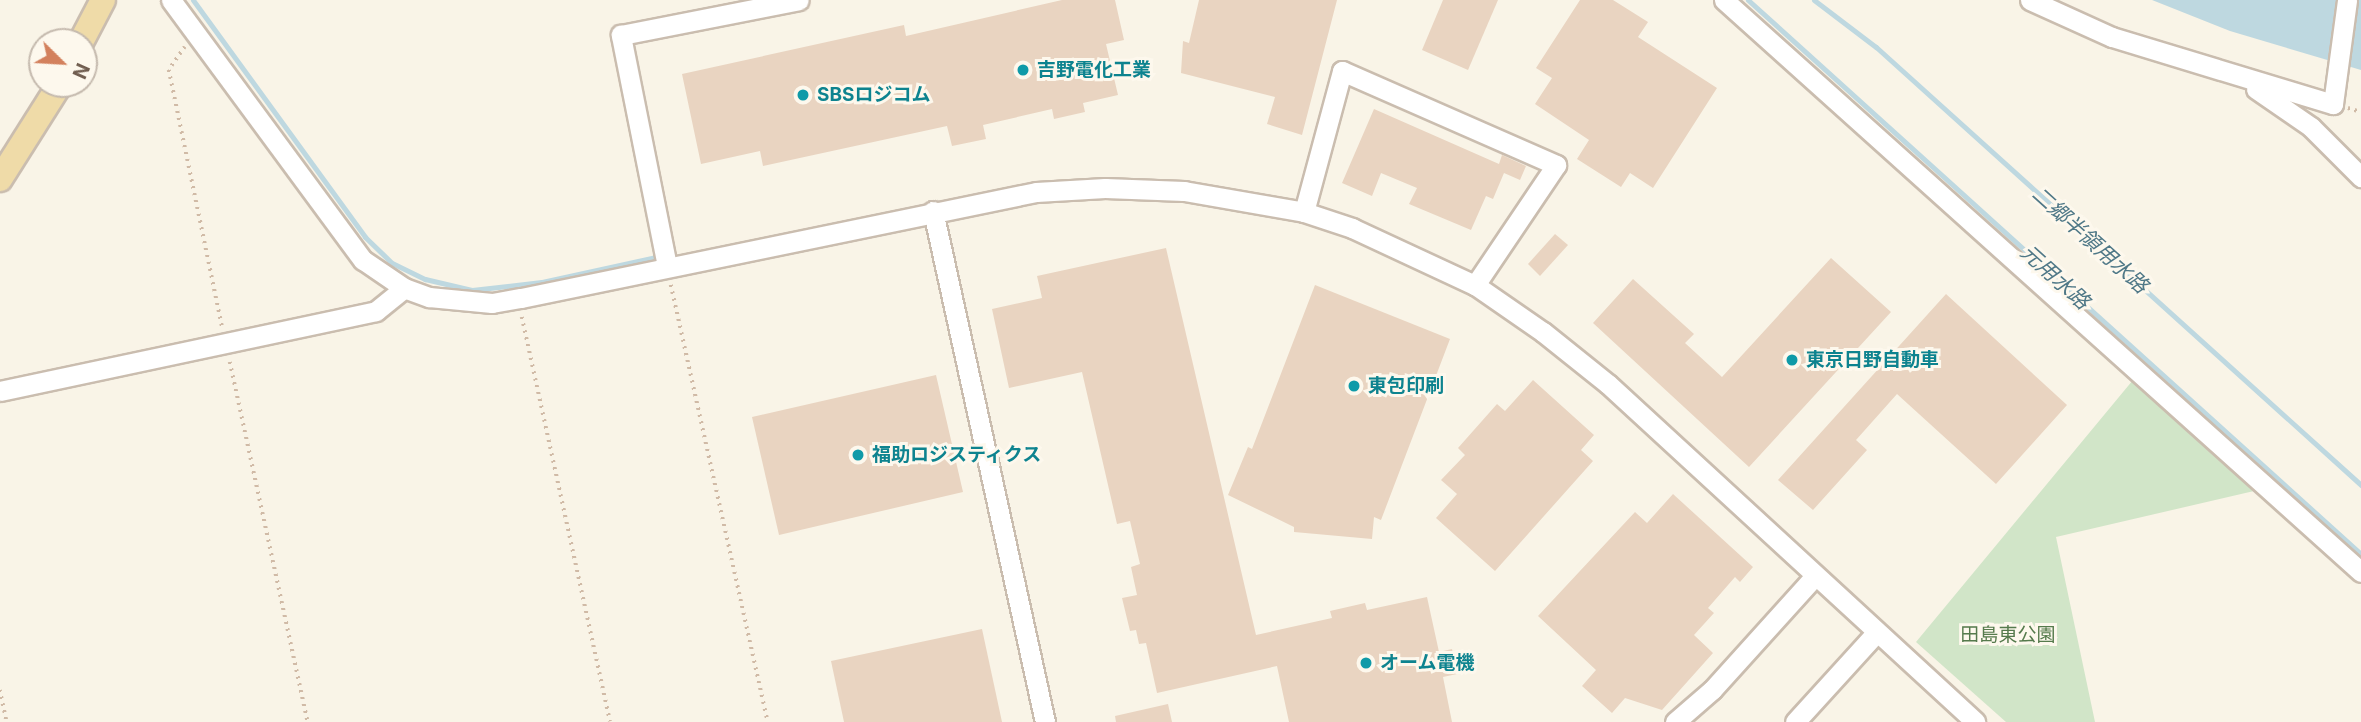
<!DOCTYPE html>
<html>
<head>
<meta charset="utf-8">
<style>
	body { margin:0 }
	#map { position:relative; width:2361px; height:722px; overflow:hidden; background:#f9f4e7; font-family:Inter,"Noto Sans JP",sans-serif }
	div>[style] { position:absolute }
	.green>* { inset:0; background:#d1e5c8 }
	.water>* { inset:0; background:#bed8e0 }
	.stream>* { height:5px; margin:-2.5px; padding:0 2.5px; transform-origin:2.5px; border-radius:2.5px; background:#bed8e0 }
	.building>* { inset:0; background:#e9d4c1 }
	.path>* { height:3.5px; margin-top:-1.75px; transform-origin:0; background:repeating-linear-gradient(90deg,#d0baa6 0 2px,transparent 0 7px) }
	.roads { filter:drop-shadow(2px 0 #cabdaf) drop-shadow(-2px 0 #cabdaf) drop-shadow(0 2px #cabdaf) drop-shadow(0 -2px #cabdaf) }
	.minor>* { height:19px; margin:-9.5px; padding:0 9.5px; transform-origin:9.5px; border-radius:9.5px; background:#fff }
	.major>* { height:24px; margin:-12px; padding:0 12px; transform-origin:12px; border-radius:12px; background:#efdba8 }
	.dots>* { width:19px; height:19px; translate:-50% -50%; box-sizing:border-box; border:4px solid #fdf8ed; border-radius:50% }
	span { translate:-50% -50%; white-space:nowrap; text-align:center; line-height:1.15; -webkit-text-stroke:6px #fdf8ed; paint-order:stroke }
	.culture-label { font-size:19px; color:#0d838f; font-weight:700 }
	.left { translate:0 -50%; text-align:left }
	.park-label { font-size:19px; color:#557a4c }
	.water-label { font-size:21px; color:#4f7887; font-style:italic }
	.north { position:absolute; left:28px; top:28px; width:70px; height:70px; box-sizing:border-box; background:#fdf8ed; border:2px solid #c5baae; border-radius:50%; rotate:114deg; font-size:19px; font-weight:700; line-height:28px; text-align:center; color:#705d4f }
	.north::after { content:''; display:block; margin:auto; width:24px; height:32px; background:#d3815d; clip-path:polygon(50% 0,100% 100%,50% 72%,0 100%) }
</style>
</head>
<body>
<div id="map">
	<div class="green">
		<div style="clip-path:polygon(2133px 380px,2254px 491px,2056px 537px,2095px 722px,2006px 722px,1916px 642px)"></div>
	</div>
	<div class="water">
		<div style="clip-path:polygon(2152px 0,2361px 0,2361px 70px,2230px 31px)"></div>
	</div>
	<div class="stream">
		<div style="left:193px;top:0;width:293px;rotate:54deg"></div>
		<div style="left:365px;top:237px;width:37px;rotate:44deg"></div>
		<div style="left:392px;top:263px;width:37px;rotate:26deg"></div>
		<div style="left:425px;top:279px;width:48px;rotate:13.2deg"></div>
		<div style="left:472px;top:290px;width:70px;rotate:-6.5deg"></div>
		<div style="left:542px;top:282px;width:117px;rotate:-12.4deg"></div>
		<div style="left:656px;top:257px;width:4px;rotate:-104deg"></div>
		<div style="left:1748px;top:0;width:826px;rotate:42.11deg"></div>
		<div style="left:1814px;top:0;width:78px;rotate:37.2deg"></div>
		<div style="left:1876px;top:47px;width:654px;rotate:42.08deg"></div>
	</div>
	<div class="building">
		<div style="clip-path:polygon(1062px 0,1115px 0,1124px 40px,1106px 44px,1118px 95px,1083px 103px,1085px 112px,1054px 119px,1052px 109px,983px 125px,986px 139px,952px 146px,947px 126px,763px 166px,760px 151px,701px 164px,682px 74px,904px 25px,906px 36px)"></div>
		<div style="clip-path:polygon(1199px 0,1337px 0,1302px 135px,1267px 124px,1275px 97px,1181px 73px,1183px 41px,1189px 43px)"></div>
		<div style="clip-path:polygon(1443px 0,1498px 0,1468px 70px,1422px 50px)"></div>
		<div style="clip-path:polygon(1580px 0,1613px 0,1648px 22px,1638px 37px,1717px 88px,1653px 188px,1630px 173px,1621px 187px,1577px 159px,1589px 140px,1535px 104px,1552px 78px,1536px 68px)"></div>
		<div style="clip-path:polygon(1374px 109px,1499px 164px,1502px 155px,1526px 166px,1520px 180px,1504px 173px,1493px 199px,1486px 196px,1471px 230px,1409px 204px,1417px 188px,1381px 173px,1372px 196px,1342px 183px)"></div>
		<div style="clip-path:polygon(1555px 234px,1568px 245px,1540px 276px,1528px 264px)"></div>
		<div style="clip-path:polygon(1166px 248px,1256px 635px,1332px 618px,1330px 611px,1365px 603px,1367px 610px,1427px 597px,1439px 652px,1452px 649px,1457px 674px,1443px 677px,1452px 722px,1289px 722px,1277px 666px,1157px 693px,1146px 643px,1139px 644px,1136px 630px,1130px 631px,1122px 598px,1137px 595px,1131px 567px,1140px 564px,1130px 521px,1117px 524px,1082px 372px,1009px 388px,992px 309px,1042px 298px,1037px 276px)"></div>
		<div style="clip-path:polygon(1831px 258px,1891px 312px,1749px 467px,1593px 323px,1633px 279px,1694px 334px,1685px 343px,1722px 377px)"></div>
		<div style="clip-path:polygon(1315px 285px,1450px 339px,1381px 520px,1374px 517px,1372px 539px,1294px 532px,1294px 527px,1228px 495px,1248px 447px,1252px 449px)"></div>
		<div style="clip-path:polygon(1946px 294px,2067px 405px,1996px 484px,1897px 394px,1856px 440px,1867px 450px,1813px 510px,1778px 480px)"></div>
		<div style="clip-path:polygon(936px 375px,963px 492px,779px 535px,752px 417px)"></div>
		<div style="clip-path:polygon(1533px 380px,1594px 435px,1581px 450px,1593px 461px,1495px 571px,1436px 518px,1457px 494px,1441px 480px,1465px 455px,1458px 448px,1497px 404px,1505px 411px)"></div>
		<div style="clip-path:polygon(1673px 494px,1753px 567px,1740px 582px,1735px 577px,1708px 608px,1714px 613px,1694px 635px,1713px 653px,1662px 710px,1625px 698px,1612px 713px,1582px 686px,1596px 670px,1538px 616px,1635px 512px,1647px 523px)"></div>
		<div style="clip-path:polygon(982px 629px,1002px 722px,844px 722px,831px 661px)"></div>
		<div style="clip-path:polygon(1168px 704px,1172px 722px,1116px 722px,1115px 716px)"></div>
	</div>
	<div class="path">
		<div style="left:185px;top:47px;width:28px;rotate:125deg"></div>
		<div style="left:169px;top:70px;width:262px;rotate:78.3deg"></div>
		<div style="left:2348px;top:108px;width:14px;rotate:17deg"></div>
		<div style="left:671px;top:285px;width:448px;rotate:77.5deg"></div>
		<div style="left:522px;top:317px;width:414px;rotate:77.7deg"></div>
		<div style="left:230px;top:362px;width:368px;rotate:77.8deg"></div>
		<div style="left:0;top:690px;width:33px;rotate:78deg"></div>
	</div>
	<div class="roads">
		<div class="minor">
			<div style="left:171px;top:0;width:323px;rotate:53.6deg"></div>
			<div style="left:363px;top:260px;width:50px;rotate:34.3deg"></div>
			<div style="left:404px;top:288px;width:27px;rotate:20deg"></div>
			<div style="left:429px;top:297px;width:63px;rotate:5.4deg"></div>
			<div style="left:492px;top:303px;width:29px;rotate:-10deg"></div>
			<div style="left:521px;top:298px;width:526px;rotate:-11.63deg"></div>
			<div style="left:1036px;top:192px;width:69px;rotate:-3.3deg"></div>
			<div style="left:1105px;top:188px;width:79px;rotate:2.2deg"></div>
			<div style="left:1184px;top:191px;width:122px;rotate:9.9deg"></div>
			<div style="left:1304px;top:212px;width:51px;rotate:18.4deg"></div>
			<div style="left:1352px;top:228px;width:136px;rotate:24.9deg"></div>
			<div style="left:1475px;top:285px;width:83px;rotate:34.7deg"></div>
			<div style="left:1543px;top:332px;width:83px;rotate:38.7deg"></div>
			<div style="left:1608px;top:384px;width:499px;rotate:42.6deg"></div>
			<div style="left:1724px;top:0;width:856px;rotate:41.92deg"></div>
			<div style="left:2030px;top:0;width:90px;rotate:24.3deg"></div>
			<div style="left:2112px;top:37px;width:231px;rotate:16.9deg"></div>
			<div style="left:2333px;top:104px;width:105px;rotate:-82.3deg"></div>
			<div style="left:2256px;top:89px;width:67px;rotate:34.6deg"></div>
			<div style="left:2311px;top:127px;width:71px;rotate:45deg"></div>
			<div style="left:933px;top:211px;width:523px;rotate:77.64deg"></div>
			<div style="left:1304px;top:212px;width:146px;rotate:-74.9deg"></div>
			<div style="left:1342px;top:71px;width:234px;rotate:23.7deg"></div>
			<div style="left:1556px;top:165px;width:145px;rotate:124deg"></div>
			<div style="left:667px;top:266px;width:236px;rotate:-101.3deg"></div>
			<div style="left:621px;top:35px;width:181px;rotate:-11.1deg"></div>
			<div style="left:0;top:391px;width:384px;rotate:-12deg"></div>
			<div style="left:376px;top:311px;width:36px;rotate:-39deg"></div>
			<div style="left:1675px;top:722px;width:49px;rotate:-40.9deg"></div>
			<div style="left:1712px;top:690px;width:152px;rotate:-47.9deg"></div>
			<div style="left:1795px;top:722px;width:120px;rotate:-47.7deg"></div>
		</div>
		<div class="major">
			<div style="left:81px;top:42px;width:47px;rotate:-62.4deg"></div>
			<div style="left:0;top:179px;width:112px;rotate:-57.7deg"></div>
		</div>
	</div>
	<div class="dots">
		<div style="left:1023px;top:70px;background:#0f9aa8"></div>
		<div style="left:803px;top:95px;background:#0f9aa8"></div>
		<div style="left:1792px;top:360px;background:#0f9aa8"></div>
		<div style="left:1354px;top:386px;background:#0f9aa8"></div>
		<div style="left:858px;top:455px;background:#0f9aa8"></div>
		<div style="left:1366px;top:663px;background:#0f9aa8"></div>
	</div>
	<div class="culture-label">
		<span class="left" style="left:1037px;top:70px">吉野電化工業</span>
		<span class="left" style="left:817px;top:95px">SBSロジコム</span>
		<span class="left" style="left:1806px;top:360px">東京日野自動車</span>
		<span class="left" style="left:1368px;top:386px">東包印刷</span>
		<span class="left" style="left:872px;top:455px">福助ロジスティクス</span>
		<span class="left" style="left:1380px;top:663px">オーム電機</span>
	</div>
	<div class="park-label">
		<span style="left:2008px;top:635px">田島東公園</span>
	</div>
	<div class="water-label">
		<span style="left:2090px;top:240px;rotate:42deg">二郷半領用水路</span>
		<span style="left:2055px;top:277px;rotate:42deg">元用水路</span>
	</div>
	<div class="north">N</div>
</div>
</body>
</html>
